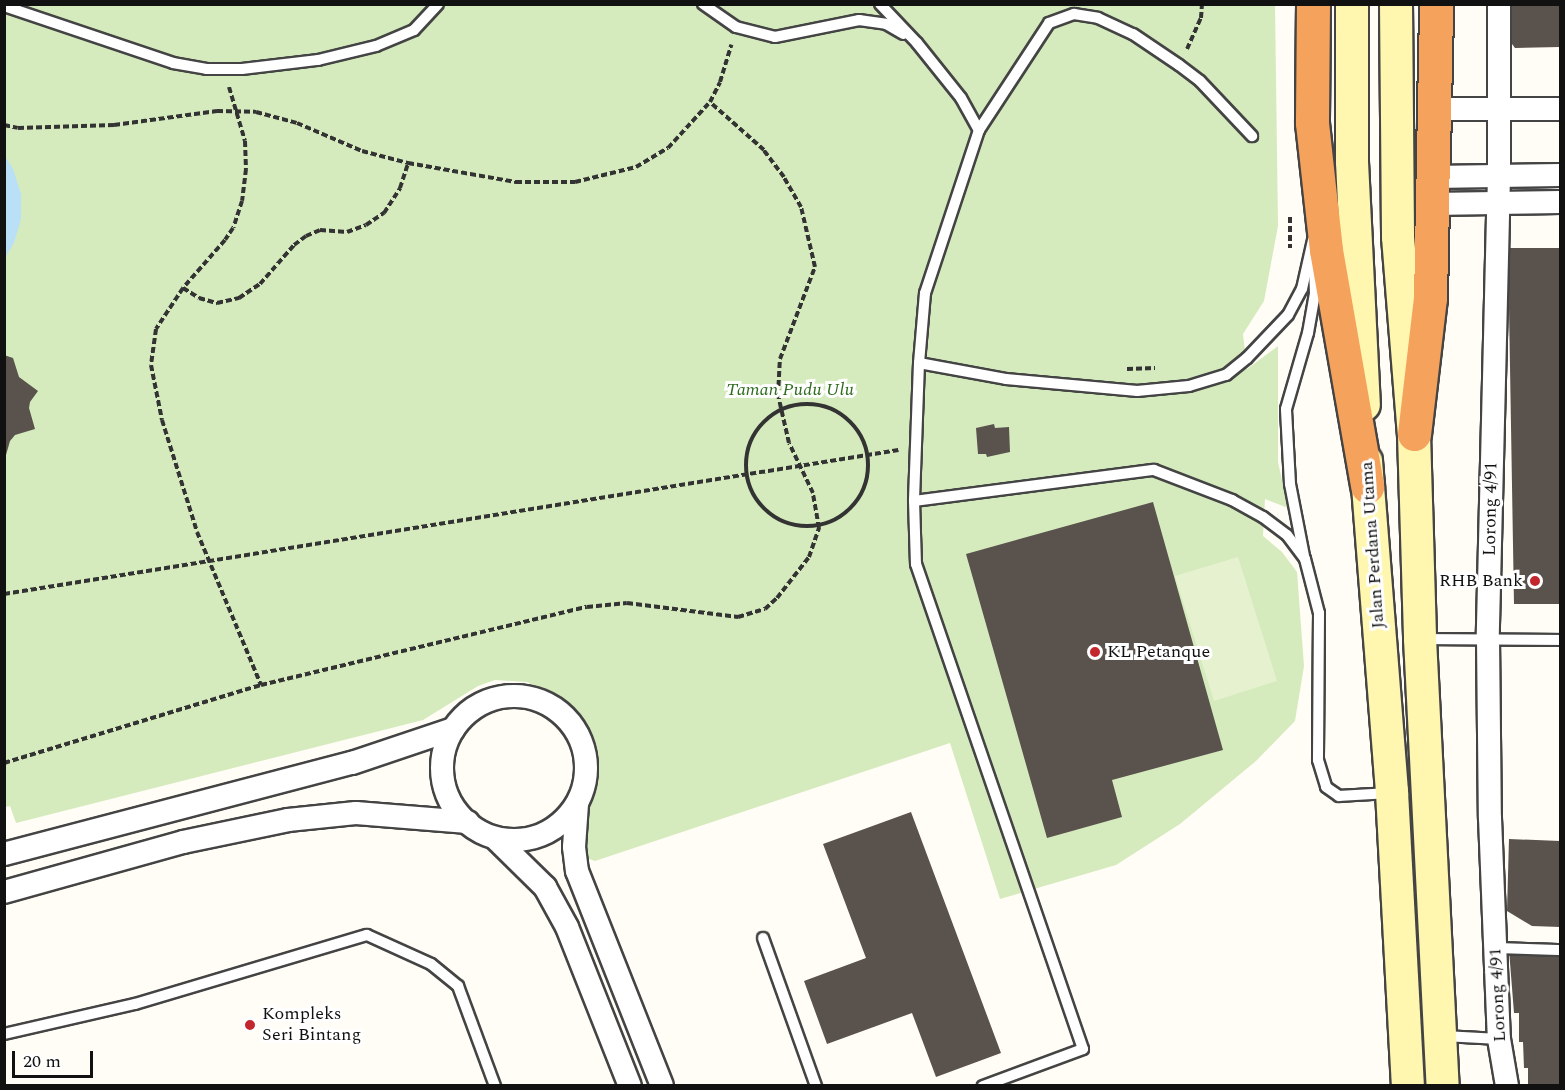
<!DOCTYPE html>
<html>
<head>
<meta charset="utf-8">
<style>
	body { margin:0 }
	#map { position:relative; width:1565px; height:1090px; overflow:hidden; background:#fffdf5; font-family:Spectral,serif }
	div>[style] { position:absolute }
	.green>* { inset:0; background:#d5ebbd }
	.pitch>* { inset:0; background:#e6f2cf }
	.water>* { inset:0; background:#b9e0f7 }
	.building>* { inset:0; background:#5a524d }
	.path>* { height:4px; margin-top:-2px; transform-origin:0; background:repeating-linear-gradient(90deg,#333 0 6px,transparent 0 9px) }
	.path>.ring { margin:-2px; padding:0; box-sizing:content-box; background:none; border:4px solid #333; border-radius:50% }
	.roads { filter:drop-shadow(2px 0 #444) drop-shadow(-2px 0 #444) drop-shadow(0 2px #444) drop-shadow(0 -2px #444) }
	.lane>* { height:10px; margin:-5px; padding:0 5px; transform-origin:5px; border-radius:5px; background:#fff }
	.street>* { height:22px; margin:-11px; padding:0 11px; transform-origin:11px; border-radius:11px; background:#fff }
	.street>.ring { margin:-11px; padding:0; box-sizing:content-box; background:none; border:22px solid #fff; border-radius:50% }
	.secondary>* { height:32px; margin:-16px; padding:0 16px; transform-origin:16px; border-radius:16px; background:#fff6b0 }
	.highway>* { height:33px; margin:-16.5px; padding:0 16.5px; transform-origin:16.5px; border-radius:16.5px; background:#f5a25d }
	.dots>* { width:16px; height:16px; translate:-50% -50%; box-sizing:border-box; border:3px solid #fff; border-radius:50% }
	span { translate:-50% -50%; white-space:nowrap; text-align:center; line-height:1.15; -webkit-text-stroke:6px #fff; paint-order:stroke }
	.park-label { font-size:18px; color:#2f6b1f; font-style:italic }
	.street-label { font-size:18px; color:#111 }
	.poi-label { font-size:18px; color:#111 }
	.right { translate:-100% -50%; text-align:right }
	.left { translate:0 -50%; text-align:left }
	.frame { position:absolute; inset:0; border:6px solid #111; pointer-events:none }
	.scale { position:absolute; left:12px; top:1051px; width:81px; height:27px; box-sizing:border-box; border:3px solid #111; border-top:0; padding-left:8px; font-size:18px; line-height:21px; white-space:nowrap; color:#111; -webkit-text-stroke:4px #fff; paint-order:stroke }
</style>
</head>
<body>
<div id="map">
	<div class="green">
		<div style="clip-path:polygon(5px 5px,1275px 5px,1278px 226px,1264px 301px,1243px 334px,1247px 369px,1278px 346px,1278px 462px,1288px 508px,1265px 499px,1263px 536px,1282px 552px,1297px 572px,1304px 666px,1295px 721px,1256px 761px,1180px 824px,1116px 865px,1000px 899px,950px 743px,595px 861px,584px 857px,585px 805px,594px 767px,593px 749px,585px 730px,561px 699px,527px 682px,495px 680px,478px 686px,423px 720px,16px 823px,10px 806px,5px 807px)"></div>
	</div>
	<div class="pitch">
		<div style="clip-path:polygon(1238px 557px,1277px 681px,1214px 701px,1175px 576px)"></div>
	</div>
	<div class="water">
		<div style="clip-path:polygon(5px 156px,13px 169px,21px 194px,21px 219px,14px 243px,5px 258px)"></div>
	</div>
	<div class="building">
		<div style="clip-path:polygon(1505px 4px,1560px 4px,1560px 47px,1515px 48px,1506px 36px)"></div>
		<div style="clip-path:polygon(1508px 248px,1560px 248px,1560px 604px,1514px 604px)"></div>
		<div style="clip-path:polygon(4px 355px,13px 358px,19px 377px,38px 391px,30px 402px,29px 408px,35px 429px,15px 435px,10px 441px,6px 455px)"></div>
		<div style="clip-path:polygon(994px 424px,995px 428px,1009px 427px,1010px 452px,987px 457px,986px 454px,978px 454px,976px 428px)"></div>
		<div style="clip-path:polygon(1153px 502px,1223px 750px,1112px 780px,1122px 817px,1047px 838px,966px 554px)"></div>
		<div style="clip-path:polygon(911px 812px,1001px 1053px,936px 1077px,912px 1013px,827px 1044px,804px 981px,866px 958px,823px 844px)"></div>
		<div style="clip-path:polygon(1509px 839px,1560px 841px,1560px 927px,1532px 926px,1507px 911px)"></div>
		<div style="clip-path:polygon(1560px 949px,1560px 1086px,1528px 1086px,1528px 1068px,1524px 1068px,1523px 1042px,1519px 1042px,1519px 1013px,1514px 1013px,1509px 950px)"></div>
	</div>
	<div class="path">
		<div style="left:1187px;top:49px;width:34px;rotate:-66deg"></div>
		<div style="left:1201px;top:18px;width:14px;rotate:-86deg"></div>
		<div style="left:229px;top:87px;width:56px;rotate:73.5deg"></div>
		<div style="left:245px;top:141px;width:28px;rotate:88deg"></div>
		<div style="left:246px;top:169px;width:32px;rotate:97deg"></div>
		<div style="left:242px;top:201px;width:28px;rotate:108deg"></div>
		<div style="left:233px;top:228px;width:14px;rotate:124deg"></div>
		<div style="left:225px;top:240px;width:64px;rotate:131.2deg"></div>
		<div style="left:183px;top:288px;width:49px;rotate:123.4deg"></div>
		<div style="left:156px;top:329px;width:36px;rotate:98deg"></div>
		<div style="left:151px;top:365px;width:56px;rotate:78.7deg"></div>
		<div style="left:162px;top:420px;width:117px;rotate:72.6deg"></div>
		<div style="left:197px;top:532px;width:166px;rotate:67.3deg"></div>
		<div style="left:4px;top:125px;width:14px;rotate:12deg"></div>
		<div style="left:18px;top:128px;width:96px;rotate:-1.8deg"></div>
		<div style="left:114px;top:125px;width:104px;rotate:-7.7deg"></div>
		<div style="left:217px;top:111px;width:39px;rotate:1deg"></div>
		<div style="left:256px;top:112px;width:42px;rotate:15deg"></div>
		<div style="left:297px;top:123px;width:71px;rotate:23.3deg"></div>
		<div style="left:362px;top:151px;width:48px;rotate:14.6deg"></div>
		<div style="left:408px;top:163px;width:110px;rotate:10deg"></div>
		<div style="left:516px;top:182px;width:59px"></div>
		<div style="left:575px;top:182px;width:63px;rotate:-13.8deg"></div>
		<div style="left:636px;top:167px;width:37px;rotate:-31deg"></div>
		<div style="left:668px;top:148px;width:62px;rotate:-47.6deg"></div>
		<div style="left:710px;top:102px;width:22px;rotate:-63deg"></div>
		<div style="left:720px;top:82px;width:39px;rotate:-73deg"></div>
		<div style="left:1290px;top:217px;width:31px;rotate:90deg"></div>
		<div style="left:183px;top:288px;width:19px;rotate:32deg"></div>
		<div style="left:199px;top:298px;width:19px;rotate:16deg"></div>
		<div style="left:217px;top:303px;width:23px;rotate:-13deg"></div>
		<div style="left:239px;top:298px;width:25px;rotate:-34deg"></div>
		<div style="left:260px;top:284px;width:52px;rotate:-48.9deg"></div>
		<div style="left:294px;top:245px;width:15px;rotate:-37deg"></div>
		<div style="left:306px;top:236px;width:15px;rotate:-23deg"></div>
		<div style="left:320px;top:230px;width:27px;rotate:4deg"></div>
		<div style="left:347px;top:232px;width:20px;rotate:-20deg"></div>
		<div style="left:366px;top:225px;width:22px;rotate:-34deg"></div>
		<div style="left:384px;top:213px;width:30px;rotate:-57deg"></div>
		<div style="left:400px;top:188px;width:26px;rotate:-72deg"></div>
		<div style="left:1127px;top:369px;width:28px;rotate:-2deg"></div>
		<div class="ring" style="left:746px;top:404px;width:118px;height:118px"></div>
		<div style="left:4px;top:594px;width:906px;rotate:-9.15deg"></div>
		<div style="left:4px;top:763px;width:269px;rotate:-16.9deg"></div>
		<div style="left:261px;top:685px;width:335px;rotate:-13.5deg"></div>
		<div style="left:587px;top:607px;width:40px;rotate:-5.7deg"></div>
		<div style="left:627px;top:603px;width:112px;rotate:7.2deg"></div>
		<div style="left:738px;top:617px;width:28px;rotate:-17deg"></div>
		<div style="left:765px;top:609px;width:16px;rotate:-43deg"></div>
		<div style="left:777px;top:598px;width:52px;rotate:-52deg"></div>
		<div style="left:809px;top:557px;width:31px;rotate:-71deg"></div>
		<div style="left:819px;top:528px;width:36px;rotate:-100deg"></div>
		<div style="left:813px;top:493px;width:55px;rotate:-115.6deg"></div>
		<div style="left:789px;top:443px;width:49px;rotate:-102.9deg"></div>
		<div style="left:778px;top:395px;width:36px;rotate:-87deg"></div>
		<div style="left:780px;top:359px;width:98px;rotate:-69.2deg"></div>
		<div style="left:815px;top:267px;width:62px;rotate:-103.1deg"></div>
		<div style="left:801px;top:207px;width:34px;rotate:-120deg"></div>
		<div style="left:784px;top:177px;width:34px;rotate:-127deg"></div>
		<div style="left:764px;top:150px;width:72px;rotate:-138.4deg"></div>
	</div>
	<div class="roads">
		<div class="lane">
			<div style="left:703px;top:4px;width:40px;rotate:34.9deg"></div>
			<div style="left:736px;top:27px;width:40px;rotate:14.4deg"></div>
			<div style="left:775px;top:37px;width:86px;rotate:-11.4deg"></div>
			<div style="left:859px;top:20px;width:27px;rotate:8deg"></div>
			<div style="left:886px;top:24px;width:20px;rotate:30deg"></div>
			<div style="left:880px;top:4px;width:54px;rotate:46.5deg"></div>
			<div style="left:917px;top:43px;width:70px;rotate:51.3deg"></div>
			<div style="left:961px;top:98px;width:37px;rotate:61deg"></div>
			<div style="left:979px;top:130px;width:172px;rotate:108.3deg"></div>
			<div style="left:925px;top:293px;width:70px;rotate:94.9deg"></div>
			<div style="left:919px;top:363px;width:138px;rotate:92.1deg"></div>
			<div style="left:914px;top:501px;width:63px;rotate:88.2deg"></div>
			<div style="left:916px;top:564px;width:513px;rotate:71deg"></div>
			<div style="left:1083px;top:1049px;width:107px;rotate:159.7deg"></div>
			<div style="left:4px;top:6px;width:178px;rotate:18.6deg"></div>
			<div style="left:173px;top:63px;width:34px;rotate:10deg"></div>
			<div style="left:206px;top:69px;width:36px"></div>
			<div style="left:242px;top:69px;width:77px;rotate:-6.8deg"></div>
			<div style="left:318px;top:60px;width:60px;rotate:-13.6deg"></div>
			<div style="left:376px;top:46px;width:41px;rotate:-22.8deg"></div>
			<div style="left:414px;top:30px;width:35px;rotate:-47deg"></div>
			<div style="left:979px;top:130px;width:128px;rotate:-56.8deg"></div>
			<div style="left:1049px;top:23px;width:27px;rotate:-20deg"></div>
			<div style="left:1074px;top:14px;width:24px;rotate:9deg"></div>
			<div style="left:1098px;top:18px;width:38px;rotate:25deg"></div>
			<div style="left:1133px;top:34px;width:55px;rotate:34deg"></div>
			<div style="left:1179px;top:65px;width:26px;rotate:37deg"></div>
			<div style="left:1200px;top:81px;width:76px;rotate:46.6deg"></div>
			<div style="left:919px;top:363px;width:88px;rotate:10.4deg"></div>
			<div style="left:1006px;top:379px;width:132px;rotate:5.2deg"></div>
			<div style="left:1137px;top:391px;width:52px;rotate:-5.5deg"></div>
			<div style="left:1189px;top:386px;width:39px;rotate:-17deg"></div>
			<div style="left:1226px;top:375px;width:27px;rotate:-39deg"></div>
			<div style="left:1247px;top:358px;width:59px;rotate:-46.4deg"></div>
			<div style="left:1288px;top:315px;width:30px;rotate:-62deg"></div>
			<div style="left:1302px;top:289px;width:50px;rotate:-77.3deg"></div>
			<div style="left:914px;top:501px;width:242px;rotate:-7.4deg"></div>
			<div style="left:1154px;top:470px;width:84px;rotate:21deg"></div>
			<div style="left:1232px;top:500px;width:35px;rotate:29deg"></div>
			<div style="left:1263px;top:517px;width:30px;rotate:37deg"></div>
			<div style="left:1287px;top:535px;width:30px;rotate:53deg"></div>
			<div style="left:1305px;top:559px;width:56px;rotate:75.5deg"></div>
			<div style="left:1319px;top:613px;width:147px;rotate:90.4deg"></div>
			<div style="left:1318px;top:760px;width:28px;rotate:73deg"></div>
			<div style="left:1326px;top:787px;width:16px;rotate:35deg"></div>
			<div style="left:1339px;top:796px;width:50px;rotate:-3.4deg"></div>
			<div style="left:1304px;top:556px;width:73px;rotate:-101deg"></div>
			<div style="left:1290px;top:484px;width:75px;rotate:-93.1deg"></div>
			<div style="left:1286px;top:409px;width:79px;rotate:-73.9deg"></div>
			<div style="left:1308px;top:333px;width:40px;rotate:-80deg"></div>
			<div style="left:1315px;top:294px;width:30px;rotate:-92deg"></div>
			<div style="left:1423px;top:639px;width:137px;rotate:0.4deg"></div>
			<div style="left:763px;top:938px;width:157px;rotate:70.3deg"></div>
			<div style="left:1495px;top:948px;width:65px;rotate:1.8deg"></div>
			<div style="left:4px;top:1034px;width:134px;rotate:-12.9deg"></div>
			<div style="left:135px;top:1004px;width:242px;rotate:-16.6deg"></div>
			<div style="left:367px;top:935px;width:70px;rotate:24.4deg"></div>
			<div style="left:431px;top:964px;width:35px;rotate:39deg"></div>
			<div style="left:458px;top:986px;width:107px;rotate:69.7deg"></div>
			<div style="left:1444px;top:1036px;width:55px;rotate:3.1deg"></div>
		</div>
		<div class="street">
			<div style="left:1499px;top:4px;width:171px;rotate:90deg"></div>
			<div style="left:1499px;top:175px;width:464px;rotate:91.4deg"></div>
			<div style="left:1488px;top:639px;width:179px;rotate:89.4deg"></div>
			<div style="left:1490px;top:818px;width:221px;rotate:87.7deg"></div>
			<div style="left:1499px;top:1039px;width:48px;rotate:80.3deg"></div>
			<div style="left:1434px;top:109px;width:126px"></div>
			<div style="left:1433px;top:177px;width:127px;rotate:-0.9deg"></div>
			<div style="left:1432px;top:204px;width:128px;rotate:-0.9deg"></div>
			<div class="ring" style="left:442px;top:696px;width:122px;height:122px"></div>
			<div style="left:577px;top:804px;width:43px;rotate:94deg"></div>
			<div style="left:574px;top:847px;width:24px;rotate:83deg"></div>
			<div style="left:577px;top:871px;width:231px;rotate:68.4deg"></div>
			<div style="left:496px;top:839px;width:69px;rotate:44.4deg"></div>
			<div style="left:545px;top:887px;width:46px;rotate:61.2deg"></div>
			<div style="left:567px;top:927px;width:171px;rotate:68.4deg"></div>
			<div style="left:4px;top:854px;width:360px;rotate:-14.7deg"></div>
			<div style="left:352px;top:763px;width:107px;rotate:-18.6deg"></div>
			<div style="left:4px;top:892px;width:186px;rotate:-15.6deg"></div>
			<div style="left:183px;top:842px;width:107px;rotate:-11.8deg"></div>
			<div style="left:288px;top:820px;width:68px;rotate:-5.9deg"></div>
			<div style="left:356px;top:813px;width:112px;rotate:4.6deg"></div>
		</div>
		<div class="secondary">
			<div style="left:1352px;top:4px;width:158px;rotate:90deg"></div>
			<div style="left:1352px;top:162px;width:243px;rotate:87.2deg"></div>
			<div style="left:1396px;top:4px;width:233px;rotate:89.5deg"></div>
			<div style="left:1398px;top:237px;width:198px;rotate:85.4deg"></div>
			<div style="left:1414px;top:434px;width:205px;rotate:88.3deg"></div>
			<div style="left:1420px;top:639px;width:448px;rotate:87.1deg"></div>
			<div style="left:1366px;top:461px;width:332px;rotate:85.5deg"></div>
			<div style="left:1392px;top:792px;width:294px;rotate:86.9deg"></div>
		</div>
		<div class="highway">
			<div style="left:1313px;top:4px;width:119px;rotate:90.5deg"></div>
			<div style="left:1312px;top:123px;width:128px;rotate:83.7deg"></div>
			<div style="left:1326px;top:250px;width:240px;rotate:80.1deg"></div>
			<div style="left:1414px;top:434px;width:137px;rotate:-83.3deg"></div>
			<div style="left:1430px;top:298px;width:294px;rotate:-88.8deg"></div>
		</div>
	</div>
	<div class="dots">
		<div style="left:1535px;top:581px;background:#c4262e"></div>
		<div style="left:1095px;top:652px;background:#c4262e"></div>
		<div style="left:250px;top:1025px;background:#c4262e"></div>
	</div>
	<div class="park-label">
		<span style="left:790px;top:390px">Taman Pudu Ulu</span>
	</div>
	<div class="street-label">
		<span style="left:1491px;top:509px;rotate:-89deg">Lorong 4/91</span>
		<span style="left:1373px;top:545px;rotate:-94deg">Jalan Perdana Utama</span>
		<span style="left:1498px;top:995px;rotate:-93deg">Lorong 4/91</span>
	</div>
	<div class="poi-label">
		<span class="right" style="left:1523px;top:581px">RHB Bank</span>
		<span class="left" style="left:1107px;top:652px">KL Petanque</span>
		<span class="left" style="left:262px;top:1025px">Kompleks<br>Seri Bintang</span>
	</div>
	<div class="frame"></div>
	<div class="scale">20 m</div>
</div>
</body>
</html>
